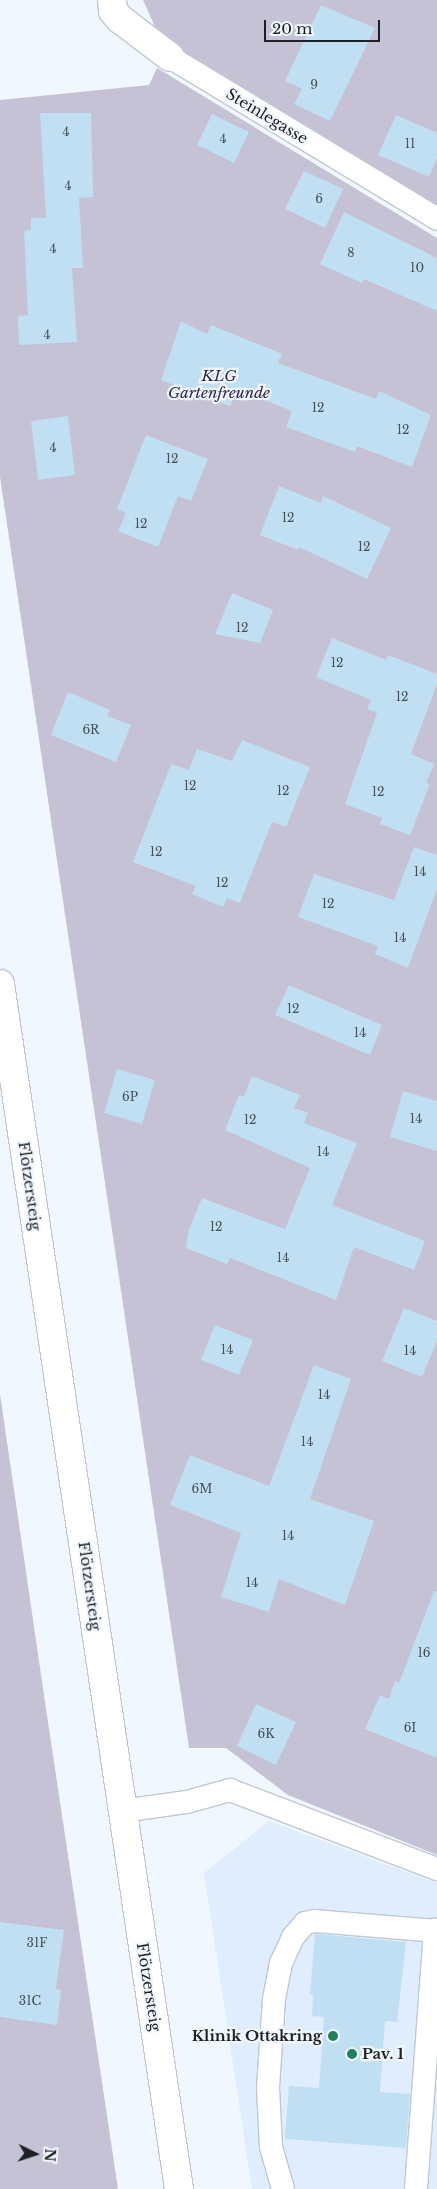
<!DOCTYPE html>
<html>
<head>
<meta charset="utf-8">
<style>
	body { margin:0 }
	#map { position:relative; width:437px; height:2189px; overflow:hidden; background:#f1f7fe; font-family:"Libre Baskerville",serif }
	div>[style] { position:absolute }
	.built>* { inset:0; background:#dfedfe }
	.green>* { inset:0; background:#c4c2d4 }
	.building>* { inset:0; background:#c1dff2 }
	.roads { filter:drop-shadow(1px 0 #bfc8d2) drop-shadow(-1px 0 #bfc8d2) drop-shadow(0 1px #bfc8d2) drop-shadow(0 -1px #bfc8d2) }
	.service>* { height:22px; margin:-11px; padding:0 11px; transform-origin:11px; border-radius:11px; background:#fff }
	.minor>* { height:28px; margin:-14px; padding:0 14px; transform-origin:14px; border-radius:14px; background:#fff }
	.secondary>* { height:28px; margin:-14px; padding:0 14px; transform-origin:14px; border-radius:14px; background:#fff }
	.dots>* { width:14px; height:14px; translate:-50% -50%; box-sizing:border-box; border:2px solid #f1f7fe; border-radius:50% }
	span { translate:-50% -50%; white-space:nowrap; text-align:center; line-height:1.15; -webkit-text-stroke:4.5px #f1f7fe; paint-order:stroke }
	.number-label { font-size:12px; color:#465058 }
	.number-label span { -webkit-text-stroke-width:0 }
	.street-label { font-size:15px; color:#1d2024 }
	.park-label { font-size:15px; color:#2c244c; font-style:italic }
	.poi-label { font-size:15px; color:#1d2024; font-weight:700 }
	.right { translate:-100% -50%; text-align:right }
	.left { translate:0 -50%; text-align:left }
	.north { position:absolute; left:10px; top:2129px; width:50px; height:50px; -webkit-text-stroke:4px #f1f7fe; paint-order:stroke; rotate:94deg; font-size:14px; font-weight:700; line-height:20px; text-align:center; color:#1d2024 }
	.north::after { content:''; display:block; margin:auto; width:18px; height:22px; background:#1d2024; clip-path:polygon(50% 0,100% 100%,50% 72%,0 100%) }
	.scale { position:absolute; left:264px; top:20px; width:116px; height:22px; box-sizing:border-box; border:2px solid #1d2024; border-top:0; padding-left:6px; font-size:15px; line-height:18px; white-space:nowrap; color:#1d2024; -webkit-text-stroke:4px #f1f7fe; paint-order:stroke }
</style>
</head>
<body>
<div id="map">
	<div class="built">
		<div style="clip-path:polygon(269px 1821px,437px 1883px,437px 2189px,252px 2189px,204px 1873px)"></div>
	</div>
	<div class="green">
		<div style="clip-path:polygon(143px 0,437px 0,437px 214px,173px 48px,157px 31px)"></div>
		<div style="clip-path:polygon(157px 68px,437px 238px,437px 1855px,288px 1795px,226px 1748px,189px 1748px,0 477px,0 100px,149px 85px)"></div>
		<div style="clip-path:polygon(0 1394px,45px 1702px,118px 2189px,0 2189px)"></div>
	</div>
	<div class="building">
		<div style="clip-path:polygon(321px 5px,375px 28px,330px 121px,294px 104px,302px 89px,285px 81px)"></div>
		<div style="clip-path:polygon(40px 113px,91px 113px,93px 197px,79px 198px,83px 268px,72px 268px,77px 342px,19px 345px,18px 316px,28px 315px,24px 231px,31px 230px,31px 218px,46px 218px)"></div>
		<div style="clip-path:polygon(212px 114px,249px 132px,234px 163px,197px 145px)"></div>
		<div style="clip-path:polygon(396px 115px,437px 133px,437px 158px,429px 177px,378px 155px)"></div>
		<div style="clip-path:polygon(304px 171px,343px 189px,325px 228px,285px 209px)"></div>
		<div style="clip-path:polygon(344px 212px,437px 258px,437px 311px,364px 279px,362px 283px,320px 264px)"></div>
		<div style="clip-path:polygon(181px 321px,207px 334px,211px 325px,282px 354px,278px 363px,376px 399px,379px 391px,431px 415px,412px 467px,357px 446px,355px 452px,286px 427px,292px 411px,237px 389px,230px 406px,161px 380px)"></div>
		<div style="clip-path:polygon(68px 416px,75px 475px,38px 480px,31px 421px)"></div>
		<div style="clip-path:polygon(146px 435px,208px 459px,191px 501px,178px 496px,158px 547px,118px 531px,126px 513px,117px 509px)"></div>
		<div style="clip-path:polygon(279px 486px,321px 503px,323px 496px,391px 528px,367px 579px,299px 547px,298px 550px,260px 535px)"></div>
		<div style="clip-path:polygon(232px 593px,273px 610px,260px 643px,215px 634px)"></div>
		<div style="clip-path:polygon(332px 638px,386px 660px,388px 655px,437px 674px,437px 684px,411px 754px,434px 764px,426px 783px,430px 784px,410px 835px,380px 824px,382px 818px,345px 804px,377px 713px,367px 709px,371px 700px,316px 677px)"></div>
		<div style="clip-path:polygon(68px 692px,110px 710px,107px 716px,131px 725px,116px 762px,51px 735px)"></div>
		<div style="clip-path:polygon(242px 740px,310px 767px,286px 827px,272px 822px,240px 903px,227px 898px,223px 907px,192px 894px,196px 886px,133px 862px,171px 764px,189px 770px,197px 749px,232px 761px)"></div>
		<div style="clip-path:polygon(414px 847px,437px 855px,437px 889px,408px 968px,375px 954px,378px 946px,298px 917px,314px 874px,394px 900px)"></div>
		<div style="clip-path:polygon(289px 985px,382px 1025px,370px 1055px,275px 1015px)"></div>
		<div style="clip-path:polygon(117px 1069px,155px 1080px,142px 1124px,104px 1113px)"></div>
		<div style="clip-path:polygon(252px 1076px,300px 1095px,294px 1108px,308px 1113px,304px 1123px,357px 1143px,332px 1205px,425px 1241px,414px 1270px,354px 1247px,336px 1300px,230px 1258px,227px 1264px,186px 1248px,188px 1232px,202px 1198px,285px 1229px,310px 1168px,225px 1130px,239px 1095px,244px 1097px)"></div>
		<div style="clip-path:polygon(403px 1091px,437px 1101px,437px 1151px,390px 1137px)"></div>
		<div style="clip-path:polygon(404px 1308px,437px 1321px,437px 1341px,422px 1377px,382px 1361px)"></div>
		<div style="clip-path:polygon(215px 1325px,253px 1340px,239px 1375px,201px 1360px)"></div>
		<div style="clip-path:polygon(314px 1365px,351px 1379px,310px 1499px,374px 1521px,345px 1605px,279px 1579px,269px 1612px,221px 1597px,241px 1533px,170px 1505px,190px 1455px,269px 1486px)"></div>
		<div style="clip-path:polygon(434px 1591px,437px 1591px,437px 1758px,365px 1729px,380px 1695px,389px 1699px,395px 1681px,399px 1683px)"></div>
		<div style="clip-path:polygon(256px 1704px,296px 1722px,276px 1765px,237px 1746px)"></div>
		<div style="clip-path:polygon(0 1922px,64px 1930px,56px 1989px,61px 1990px,57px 2025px,0 2017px)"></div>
		<div style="clip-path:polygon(315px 1934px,406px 1942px,397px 2022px,385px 2021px,380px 2092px,410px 2094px,406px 2148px,285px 2139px,289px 2086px,319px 2088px,324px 2017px,312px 2016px,313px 1995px,310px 1994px)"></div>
	</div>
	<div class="roads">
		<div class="service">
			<div style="left:170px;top:57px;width:312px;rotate:31.2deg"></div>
			<div style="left:122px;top:1811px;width:66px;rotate:-7.9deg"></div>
			<div style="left:187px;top:1802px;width:45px;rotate:-15.6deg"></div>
			<div style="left:230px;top:1790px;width:222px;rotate:20.9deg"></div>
			<div style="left:283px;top:2189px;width:44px;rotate:-105.9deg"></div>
			<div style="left:271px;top:2147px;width:60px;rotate:-92.9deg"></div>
			<div style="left:268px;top:2087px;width:88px;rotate:-86.1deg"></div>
			<div style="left:274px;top:1999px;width:37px;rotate:-79deg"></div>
			<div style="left:281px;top:1963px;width:29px;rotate:-65deg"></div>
			<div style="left:293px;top:1937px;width:18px;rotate:-49deg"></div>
			<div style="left:305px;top:1923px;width:10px;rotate:-11deg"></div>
			<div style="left:315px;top:1921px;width:122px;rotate:4.7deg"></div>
			<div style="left:416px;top:2189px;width:260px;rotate:-85.8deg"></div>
		</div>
		<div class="minor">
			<div style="left:112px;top:0;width:11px;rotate:85deg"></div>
			<div style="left:113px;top:11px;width:11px;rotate:49deg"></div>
			<div style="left:120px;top:19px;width:63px;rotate:37.2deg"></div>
		</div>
		<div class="secondary">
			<div style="left:0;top:984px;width:1218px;rotate:81.55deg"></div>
		</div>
	</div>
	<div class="dots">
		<div style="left:333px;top:2036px;background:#1f8159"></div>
		<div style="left:352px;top:2054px;background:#1f8159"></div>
	</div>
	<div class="number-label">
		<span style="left:314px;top:85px">9</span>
		<span style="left:66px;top:132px">4</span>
		<span style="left:223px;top:139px">4</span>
		<span style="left:410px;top:144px">11</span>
		<span style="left:68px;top:186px">4</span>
		<span style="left:319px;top:199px">6</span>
		<span style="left:53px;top:249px">4</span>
		<span style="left:351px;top:253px">8</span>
		<span style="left:417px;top:268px">10</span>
		<span style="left:47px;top:335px">4</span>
		<span style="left:318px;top:408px">12</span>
		<span style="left:403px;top:430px">12</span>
		<span style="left:53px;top:448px">4</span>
		<span style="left:172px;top:459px">12</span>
		<span style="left:288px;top:518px">12</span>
		<span style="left:141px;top:524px">12</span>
		<span style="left:364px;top:547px">12</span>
		<span style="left:242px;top:628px">12</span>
		<span style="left:337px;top:663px">12</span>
		<span style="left:402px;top:697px">12</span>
		<span style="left:91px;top:730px">6R</span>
		<span style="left:190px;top:786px">12</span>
		<span style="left:283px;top:791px">12</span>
		<span style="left:378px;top:792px">12</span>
		<span style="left:156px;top:852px">12</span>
		<span style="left:420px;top:872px">14</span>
		<span style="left:222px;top:883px">12</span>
		<span style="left:328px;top:904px">12</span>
		<span style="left:400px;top:938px">14</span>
		<span style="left:293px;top:1009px">12</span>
		<span style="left:360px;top:1033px">14</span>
		<span style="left:130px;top:1097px">6P</span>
		<span style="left:416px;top:1119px">14</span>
		<span style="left:250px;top:1120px">12</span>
		<span style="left:323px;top:1152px">14</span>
		<span style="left:216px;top:1227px">12</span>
		<span style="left:283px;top:1258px">14</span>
		<span style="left:227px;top:1350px">14</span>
		<span style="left:410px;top:1351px">14</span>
		<span style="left:324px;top:1395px">14</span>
		<span style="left:307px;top:1442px">14</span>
		<span style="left:202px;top:1489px">6M</span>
		<span style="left:288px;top:1536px">14</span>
		<span style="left:252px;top:1583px">14</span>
		<span style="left:424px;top:1653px">16</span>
		<span style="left:410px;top:1728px">6I</span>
		<span style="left:266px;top:1734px">6K</span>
		<span style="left:37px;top:1943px">31F</span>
		<span style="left:30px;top:2001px">31C</span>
	</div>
	<div class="street-label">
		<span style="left:267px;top:116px;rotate:31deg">Steinlegasse</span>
		<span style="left:30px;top:1186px;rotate:82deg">Flötzersteig</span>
		<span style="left:90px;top:1586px;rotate:82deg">Flötzersteig</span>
		<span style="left:149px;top:1987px;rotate:81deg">Flötzersteig</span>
	</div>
	<div class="park-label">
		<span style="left:219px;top:384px">KLG<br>Gartenfreunde</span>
	</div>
	<div class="poi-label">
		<span class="right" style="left:322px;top:2036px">Klinik Ottakring</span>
		<span class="left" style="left:362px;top:2054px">Pav. 1</span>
	</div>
	<div class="north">N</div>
	<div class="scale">20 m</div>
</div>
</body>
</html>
